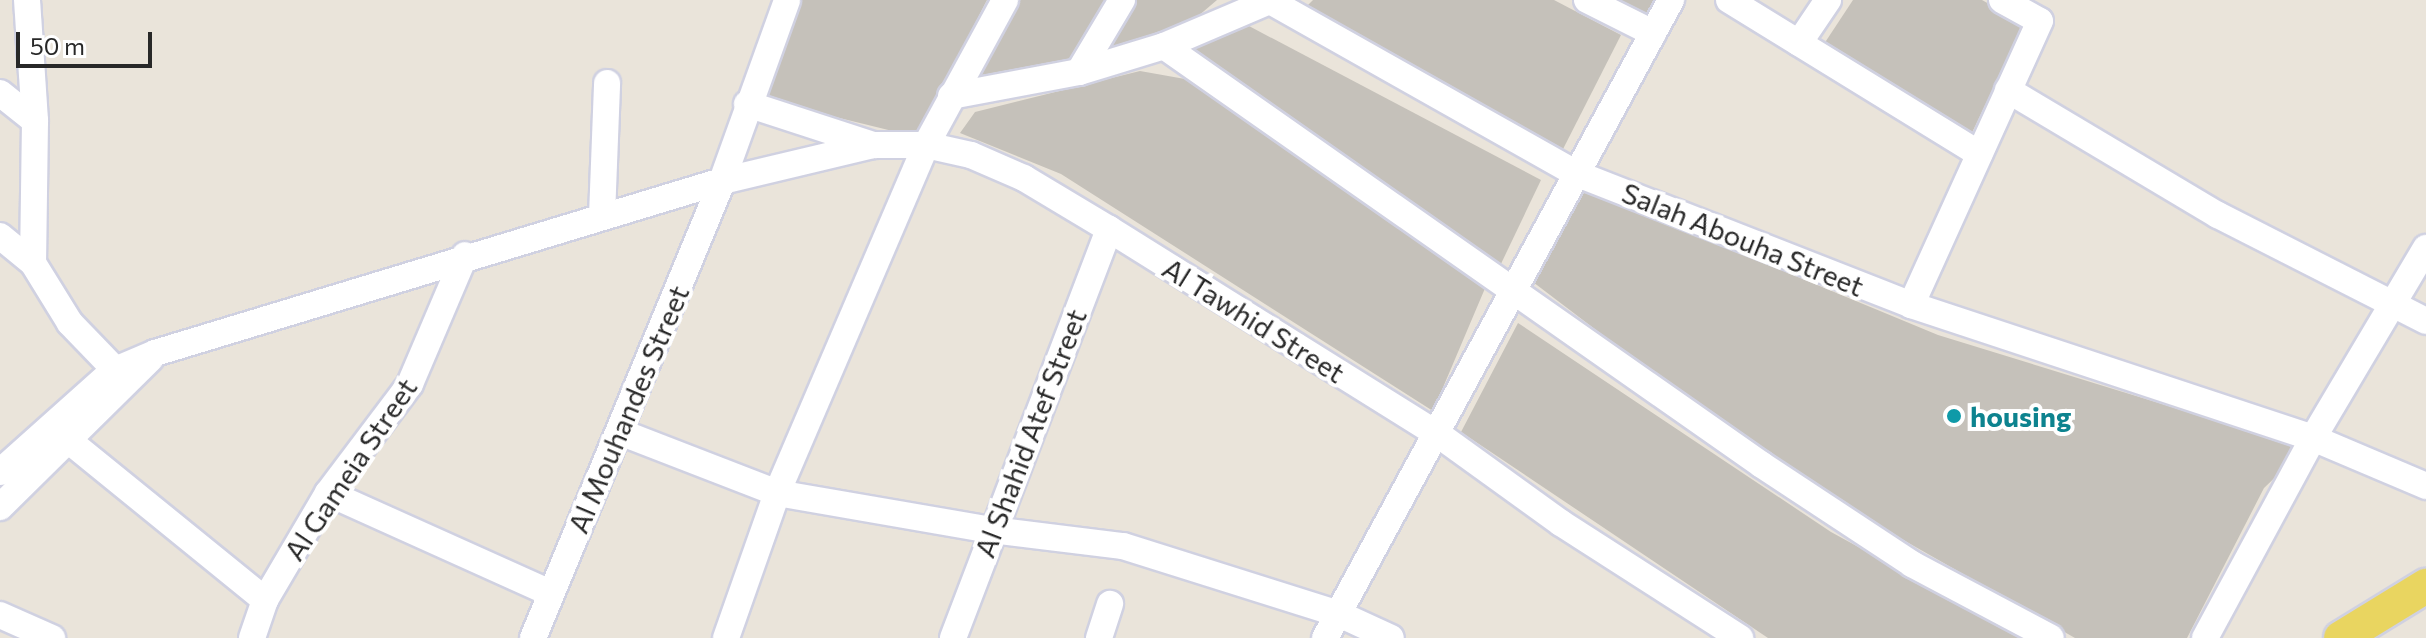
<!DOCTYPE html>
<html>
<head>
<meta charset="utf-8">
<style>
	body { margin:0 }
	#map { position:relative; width:2426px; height:638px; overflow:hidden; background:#eae4da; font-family:Commissioner,sans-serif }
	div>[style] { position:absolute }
	.building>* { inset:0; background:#c5c1ba }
	.roads { filter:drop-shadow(2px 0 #d0d1e1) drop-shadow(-2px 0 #d0d1e1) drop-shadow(0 2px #d0d1e1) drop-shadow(0 -2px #d0d1e1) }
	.minor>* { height:26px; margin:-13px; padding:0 13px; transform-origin:13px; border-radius:13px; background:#fff }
	.major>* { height:34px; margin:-17px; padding:0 17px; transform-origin:17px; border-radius:17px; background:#e9d560 }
	.dots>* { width:22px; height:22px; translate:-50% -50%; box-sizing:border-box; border:4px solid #fff; border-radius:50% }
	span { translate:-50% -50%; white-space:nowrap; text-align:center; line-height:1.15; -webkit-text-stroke:8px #fff; paint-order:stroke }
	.street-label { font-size:28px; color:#282828 }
	.culture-label { font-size:28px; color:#0d838f; font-weight:700 }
	.left { translate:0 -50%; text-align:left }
	.scale { position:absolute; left:16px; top:32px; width:136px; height:36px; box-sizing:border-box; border:4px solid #282828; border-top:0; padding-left:10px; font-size:24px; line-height:28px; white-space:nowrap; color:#282828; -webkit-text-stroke:6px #fff; paint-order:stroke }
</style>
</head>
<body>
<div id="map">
	<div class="building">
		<div style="clip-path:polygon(801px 0,987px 0,917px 137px,762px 99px)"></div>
		<div style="clip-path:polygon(1015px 0,1106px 0,1068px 65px,978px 81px,973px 76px)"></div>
		<div style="clip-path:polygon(1131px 0,1217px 0,1184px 28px,1152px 36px,1138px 47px,1102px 48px)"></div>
		<div style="clip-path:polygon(1313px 0,1554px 0,1621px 35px,1560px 155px,1305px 8px)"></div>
		<div style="clip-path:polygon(1593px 0,1654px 0,1640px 24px)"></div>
		<div style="clip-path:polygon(1853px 0,1982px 0,2024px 24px,1968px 141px,1822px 47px)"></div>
		<div style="clip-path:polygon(1249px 26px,1541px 180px,1499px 268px,1194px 49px)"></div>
		<div style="clip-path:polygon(1140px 71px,1185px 79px,1486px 286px,1433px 411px,1061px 174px,960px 133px,975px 112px)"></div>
		<div style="clip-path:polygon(1580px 187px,1938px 335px,2295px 445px,2289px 464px,2264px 488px,2187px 638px,2075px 638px,1835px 501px,1671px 387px,1529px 279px)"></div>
		<div style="clip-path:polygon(1518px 323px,1831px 532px,2025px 638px,1768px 638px,1461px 432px)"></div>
	</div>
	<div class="roads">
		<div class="minor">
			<div style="left:27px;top:0;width:121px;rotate:86.2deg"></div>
			<div style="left:35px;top:121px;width:142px;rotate:90.8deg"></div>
			<div style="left:1587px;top:0;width:74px;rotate:26.6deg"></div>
			<div style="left:1729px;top:0;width:294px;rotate:31.6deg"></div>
			<div style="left:2002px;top:0;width:43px;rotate:28.9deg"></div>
			<div style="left:2040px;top:21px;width:312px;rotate:114.4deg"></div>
			<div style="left:1911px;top:305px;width:423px;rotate:18.3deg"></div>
			<div style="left:2313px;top:438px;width:123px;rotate:23deg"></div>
			<div style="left:1270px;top:1px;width:350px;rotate:29.4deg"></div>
			<div style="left:1575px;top:173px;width:361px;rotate:21.4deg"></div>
			<div style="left:1799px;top:43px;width:52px;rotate:-56deg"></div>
			<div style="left:1164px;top:46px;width:730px;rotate:35.02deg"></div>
			<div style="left:1762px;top:465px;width:180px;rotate:33.4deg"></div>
			<div style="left:1912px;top:564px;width:157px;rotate:28deg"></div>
			<div style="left:1079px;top:72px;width:84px;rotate:-59.2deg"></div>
			<div style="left:2008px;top:90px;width:244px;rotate:30.8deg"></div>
			<div style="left:2218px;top:215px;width:233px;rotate:27deg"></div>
			<div style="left:0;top:93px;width:45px;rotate:38.7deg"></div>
			<div style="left:951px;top:96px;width:130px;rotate:-10.6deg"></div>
			<div style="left:1079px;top:72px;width:89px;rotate:-17deg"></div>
			<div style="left:1164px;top:46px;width:117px;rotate:-23.1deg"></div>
			<div style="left:747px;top:104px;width:133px;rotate:18deg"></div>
			<div style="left:602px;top:216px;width:133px;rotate:-87.8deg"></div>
			<div style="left:0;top:236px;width:43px;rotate:39.3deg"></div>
			<div style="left:33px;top:263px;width:70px;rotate:58.3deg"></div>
			<div style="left:70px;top:323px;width:81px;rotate:46deg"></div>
			<div style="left:620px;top:432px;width:168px;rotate:21.2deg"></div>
			<div style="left:777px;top:493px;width:218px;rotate:9.8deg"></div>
			<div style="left:992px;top:530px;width:132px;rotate:7deg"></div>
			<div style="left:1123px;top:546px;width:226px;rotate:17.5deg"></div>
			<div style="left:1339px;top:614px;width:57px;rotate:24.8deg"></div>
			<div style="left:68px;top:440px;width:254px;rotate:39.1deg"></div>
			<div style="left:0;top:472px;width:152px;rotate:-41.8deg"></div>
			<div style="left:113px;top:371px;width:46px;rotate:-23.2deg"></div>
			<div style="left:155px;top:353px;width:593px;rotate:-16.88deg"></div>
			<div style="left:722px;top:181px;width:155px;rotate:-13.4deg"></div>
			<div style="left:873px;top:145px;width:53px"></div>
			<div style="left:926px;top:145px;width:46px;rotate:12.5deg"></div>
			<div style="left:971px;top:155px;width:58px;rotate:23.5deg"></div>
			<div style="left:1024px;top:178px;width:99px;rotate:31deg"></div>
			<div style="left:1109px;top:229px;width:389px;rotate:32deg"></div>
			<div style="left:1439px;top:435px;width:150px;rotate:35.8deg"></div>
			<div style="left:1561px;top:523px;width:213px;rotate:32.7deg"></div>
			<div style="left:328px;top:493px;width:244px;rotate:24.2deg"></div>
			<div style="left:0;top:507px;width:211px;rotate:-44.6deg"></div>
			<div style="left:0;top:615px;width:57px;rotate:23.9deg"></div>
			<div style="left:252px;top:638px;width:40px;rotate:-71.1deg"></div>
			<div style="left:265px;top:600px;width:124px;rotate:-59.5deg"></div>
			<div style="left:328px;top:493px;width:136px;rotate:-53deg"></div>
			<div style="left:410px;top:384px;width:140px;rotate:-66.9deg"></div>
			<div style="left:533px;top:638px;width:495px;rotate:-67.5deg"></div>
			<div style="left:722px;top:181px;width:192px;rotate:-70.2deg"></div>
			<div style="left:726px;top:638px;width:154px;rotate:-70.6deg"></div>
			<div style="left:777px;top:493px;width:379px;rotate:-66.8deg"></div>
			<div style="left:926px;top:145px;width:165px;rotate:-61.4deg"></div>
			<div style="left:953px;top:638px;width:438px;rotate:-69.1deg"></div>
			<div style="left:1099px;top:638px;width:36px;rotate:-72deg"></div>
			<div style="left:1325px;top:638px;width:726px;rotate:-61.53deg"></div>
			<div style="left:2205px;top:638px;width:227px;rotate:-61.6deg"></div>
			<div style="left:2313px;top:438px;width:221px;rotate:-59.3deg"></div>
		</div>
		<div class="major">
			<div style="left:2341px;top:638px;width:100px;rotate:-31.5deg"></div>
		</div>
	</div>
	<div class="dots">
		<div style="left:1954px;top:416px;background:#0f9aa8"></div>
	</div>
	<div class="street-label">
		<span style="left:1743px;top:239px;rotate:22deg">Salah Abouha Street</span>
		<span style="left:1254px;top:320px;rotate:32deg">Al Tawhid Street</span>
		<span style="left:628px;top:409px;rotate:-67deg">Al Mouhandes Street</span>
		<span style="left:1030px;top:433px;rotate:-69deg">Al Shahid Atef Street</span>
		<span style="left:350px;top:469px;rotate:-56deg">Al Gameia Street</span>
	</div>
	<div class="culture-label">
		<span class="left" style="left:1970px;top:416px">housing</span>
	</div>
	<div class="scale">50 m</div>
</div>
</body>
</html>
